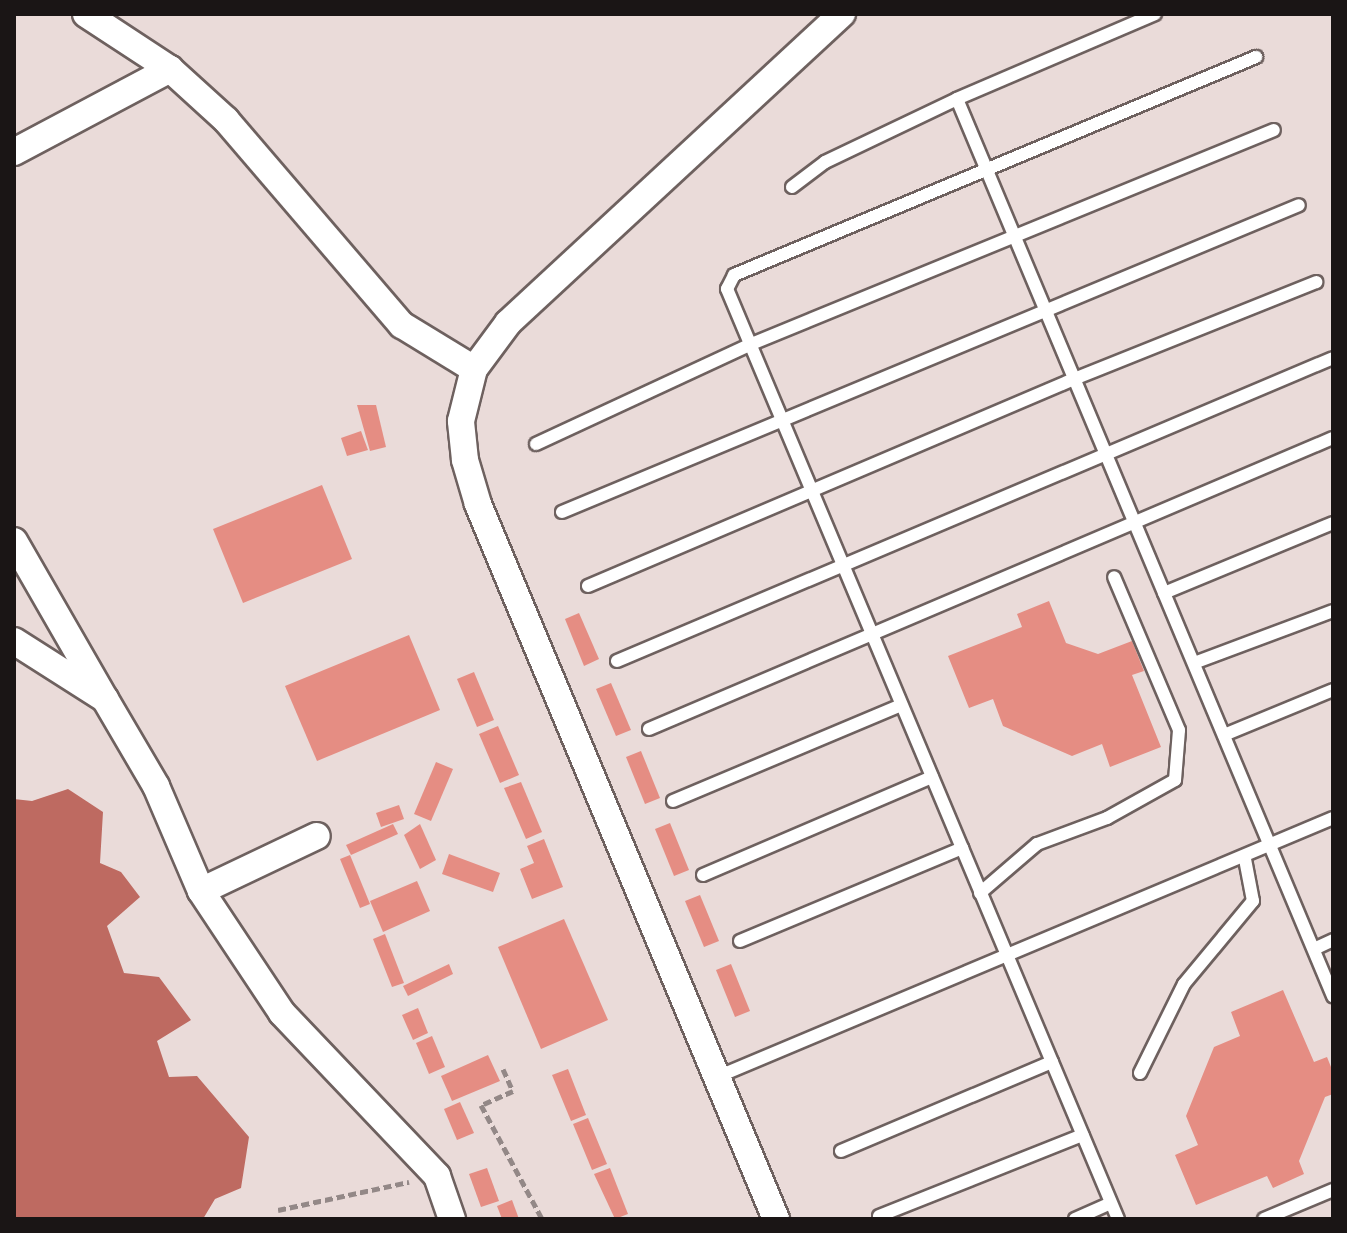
<!DOCTYPE html>
<html>
<head>
<meta charset="utf-8">
<style>
	body { margin:0 }
	#map { position:relative; width:1347px; height:1233px; overflow:hidden; background:#eadbd9; font-family:Lora,serif }
	div>[style] { position:absolute }
	.water>* { inset:0; background:#be6a61 }
	.building>* { inset:0; background:#e58d83 }
	.path>* { height:5px; margin-top:-2.5px; transform-origin:0; background:repeating-linear-gradient(90deg,#938887 0 8px,transparent 0 12px) }
	.roads { filter:drop-shadow(2px 0 #6e615f) drop-shadow(-2px 0 #6e615f) drop-shadow(0 2px #6e615f) drop-shadow(0 -2px #6e615f) }
	.service>* { height:12px; margin:-6px; padding:0 6px; transform-origin:6px; border-radius:6px; background:#fff }
	.minor>* { height:26px; margin:-13px; padding:0 13px; transform-origin:13px; border-radius:13px; background:#fff }
	span { translate:-50% -50%; white-space:nowrap; text-align:center; line-height:1.15; -webkit-text-stroke:8px #eadbd9; paint-order:stroke }
	.frame { position:absolute; inset:0; border:16px solid #1a1515; pointer-events:none }
</style>
</head>
<body>
<div id="map">
	<div class="water">
		<div style="clip-path:polygon(68px 789px,103px 812px,100px 863px,121px 872px,140px 897px,107px 926px,124px 973px,159px 977px,191px 1020px,157px 1041px,169px 1077px,197px 1076px,249px 1137px,241px 1188px,215px 1199px,203px 1219px,14px 1219px,14px 799px,32px 801px)"></div>
	</div>
	<div class="building">
		<div style="clip-path:polygon(357px 405px,376px 405px,386px 447px,370px 451px)"></div>
		<div style="clip-path:polygon(361px 431px,368px 450px,347px 456px,341px 438px)"></div>
		<div style="clip-path:polygon(322px 485px,352px 559px,243px 603px,213px 529px)"></div>
		<div style="clip-path:polygon(1049px 601px,1066px 643px,1098px 654px,1132px 641px,1144px 671px,1132px 675px,1161px 747px,1110px 767px,1102px 744px,1072px 756px,1003px 726px,993px 699px,969px 708px,948px 656px,1022px 627px,1017px 614px)"></div>
		<div style="clip-path:polygon(579px 613px,599px 659px,584px 666px,565px 619px)"></div>
		<div style="clip-path:polygon(409px 635px,440px 710px,317px 761px,285px 686px)"></div>
		<div style="clip-path:polygon(474px 672px,494px 720px,477px 727px,457px 679px)"></div>
		<div style="clip-path:polygon(611px 683px,631px 730px,616px 736px,596px 689px)"></div>
		<div style="clip-path:polygon(498px 726px,519px 775px,500px 783px,479px 734px)"></div>
		<div style="clip-path:polygon(641px 751px,660px 798px,645px 804px,626px 757px)"></div>
		<div style="clip-path:polygon(436px 762px,453px 769px,431px 821px,414px 814px)"></div>
		<div style="clip-path:polygon(521px 782px,542px 832px,526px 839px,504px 788px)"></div>
		<div style="clip-path:polygon(399px 805px,404px 819px,381px 827px,376px 813px)"></div>
		<div style="clip-path:polygon(670px 823px,689px 870px,674px 876px,655px 829px)"></div>
		<div style="clip-path:polygon(393px 824px,398px 834px,351px 855px,346px 845px)"></div>
		<div style="clip-path:polygon(420px 824px,436px 860px,420px 869px,404px 835px)"></div>
		<div style="clip-path:polygon(544px 839px,563px 887px,532px 899px,520px 869px,534px 863px,527px 846px)"></div>
		<div style="clip-path:polygon(449px 854px,500px 873px,493px 892px,442px 874px)"></div>
		<div style="clip-path:polygon(350px 855px,370px 904px,360px 908px,340px 859px)"></div>
		<div style="clip-path:polygon(417px 881px,430px 911px,383px 932px,370px 901px)"></div>
		<div style="clip-path:polygon(700px 895px,719px 941px,704px 947px,685px 901px)"></div>
		<div style="clip-path:polygon(564px 919px,608px 1020px,541px 1049px,498px 947px)"></div>
		<div style="clip-path:polygon(385px 934px,404px 983px,392px 987px,373px 939px)"></div>
		<div style="clip-path:polygon(449px 964px,453px 974px,408px 996px,403px 986px)"></div>
		<div style="clip-path:polygon(731px 964px,750px 1011px,735px 1017px,716px 970px)"></div>
		<div style="clip-path:polygon(1283px 990px,1314px 1062px,1327px 1057px,1333px 1072px,1333px 1094px,1325px 1097px,1299px 1161px,1304px 1174px,1273px 1188px,1267px 1176px,1196px 1205px,1175px 1155px,1198px 1145px,1186px 1116px,1214px 1047px,1240px 1036px,1231px 1012px)"></div>
		<div style="clip-path:polygon(418px 1008px,428px 1033px,413px 1040px,402px 1015px)"></div>
		<div style="clip-path:polygon(432px 1036px,445px 1067px,429px 1074px,416px 1043px)"></div>
		<div style="clip-path:polygon(488px 1055px,500px 1081px,452px 1101px,441px 1076px)"></div>
		<div style="clip-path:polygon(568px 1069px,586px 1115px,571px 1121px,552px 1075px)"></div>
		<div style="clip-path:polygon(460px 1102px,474px 1133px,457px 1140px,444px 1109px)"></div>
		<div style="clip-path:polygon(588px 1118px,607px 1164px,592px 1170px,573px 1124px)"></div>
		<div style="clip-path:polygon(487px 1168px,499px 1201px,481px 1207px,469px 1174px)"></div>
		<div style="clip-path:polygon(610px 1168px,628px 1214px,615px 1219px,594px 1174px)"></div>
		<div style="clip-path:polygon(512px 1200px,519px 1219px,502px 1219px,497px 1206px)"></div>
	</div>
	<div class="path">
		<div style="left:503px;top:1069px;width:24px;rotate:66deg"></div>
		<div style="left:513px;top:1091px;width:35px;rotate:156deg"></div>
		<div style="left:481px;top:1105px;width:129px;rotate:61.8deg"></div>
		<div style="left:278px;top:1210px;width:134px;rotate:-12.1deg"></div>
	</div>
	<div class="roads">
		<div class="service">
			<div style="left:1155px;top:14px;width:215px;rotate:156.8deg"></div>
			<div style="left:957px;top:99px;width:973px;rotate:67.26deg"></div>
			<div style="left:792px;top:187px;width:41px;rotate:-37.1deg"></div>
			<div style="left:825px;top:162px;width:146px;rotate:-25.5deg"></div>
			<div style="left:536px;top:444px;width:235px;rotate:-24.9deg"></div>
			<div style="left:749px;top:345px;width:567px;rotate:-22.27deg"></div>
			<div style="left:562px;top:512px;width:798px;rotate:-22.61deg"></div>
			<div style="left:588px;top:586px;width:528px;rotate:-23.07deg"></div>
			<div style="left:1074px;top:379px;width:261px;rotate:-21.8deg"></div>
			<div style="left:1164px;top:593px;width:183px;rotate:-22.5deg"></div>
			<div style="left:617px;top:661px;width:777px;rotate:-22.94deg"></div>
			<div style="left:1194px;top:663px;width:148px;rotate:-20.5deg"></div>
			<div style="left:649px;top:729px;width:743px;rotate:-23.05deg"></div>
			<div style="left:1224px;top:735px;width:118px;rotate:-22.4deg"></div>
			<div style="left:673px;top:801px;width:247px;rotate:-22.8deg"></div>
			<div style="left:703px;top:875px;width:249px;rotate:-23.2deg"></div>
			<div style="left:980px;top:893px;width:75px;rotate:-40.7deg"></div>
			<div style="left:1037px;top:844px;width:75px;rotate:-20.4deg"></div>
			<div style="left:1107px;top:818px;width:78px;rotate:-29.2deg"></div>
			<div style="left:1175px;top:780px;width:50px;rotate:-85.4deg"></div>
			<div style="left:1179px;top:730px;width:166px;rotate:-113deg"></div>
			<div style="left:740px;top:941px;width:241px;rotate:-22.7deg"></div>
			<div style="left:1314px;top:949px;width:21px;rotate:-25deg"></div>
			<div style="left:1140px;top:1073px;width:99px;rotate:-63.7deg"></div>
			<div style="left:1184px;top:984px;width:108px;rotate:-50.3deg"></div>
			<div style="left:1253px;top:901px;width:43px;rotate:-100.8deg"></div>
			<div style="left:717px;top:1077px;width:668px;rotate:-22.8deg"></div>
			<div style="left:841px;top:1151px;width:229px;rotate:-22.9deg"></div>
			<div style="left:879px;top:1216px;width:219px;rotate:-21.7deg"></div>
			<div style="left:1075px;top:1219px;width:39px;rotate:-24deg"></div>
			<div style="left:1118px;top:1219px;width:1009px;rotate:-112.8deg"></div>
			<div style="left:727px;top:289px;width:16px;rotate:-63deg"></div>
			<div style="left:734px;top:275px;width:566px;rotate:-22.67deg"></div>
			<div style="left:1264px;top:1219px;width:75px;rotate:-22.8deg"></div>
		</div>
		<div class="minor">
			<div style="left:86px;top:14px;width:100px;rotate:33.2deg"></div>
			<div style="left:170px;top:69px;width:76px;rotate:42.3deg"></div>
			<div style="left:226px;top:120px;width:270px;rotate:49.4deg"></div>
			<div style="left:402px;top:325px;width:84px;rotate:31.4deg"></div>
			<div style="left:14px;top:152px;width:177px;rotate:-28deg"></div>
			<div style="left:14px;top:541px;width:179px;rotate:60.1deg"></div>
			<div style="left:14px;top:641px;width:108px;rotate:32.5deg"></div>
			<div style="left:105px;top:699px;width:101px;rotate:59.6deg"></div>
			<div style="left:156px;top:786px;width:114px;rotate:66.8deg"></div>
			<div style="left:201px;top:891px;width:128px;rotate:-25.4deg"></div>
			<div style="left:201px;top:891px;width:146px;rotate:56.4deg"></div>
			<div style="left:282px;top:1013px;width:225px;rotate:46.4deg"></div>
			<div style="left:437px;top:1176px;width:46px;rotate:70.8deg"></div>
			<div style="left:776px;top:1219px;width:775px;rotate:-112.63deg"></div>
			<div style="left:478px;top:504px;width:46px;rotate:-106.5deg"></div>
			<div style="left:465px;top:460px;width:39px;rotate:-96deg"></div>
			<div style="left:461px;top:421px;width:54px;rotate:-76deg"></div>
			<div style="left:474px;top:369px;width:57px;rotate:-53.5deg"></div>
			<div style="left:508px;top:323px;width:455px;rotate:-42.8deg"></div>
		</div>
	</div>
	<div class="frame"></div>
</div>
</body>
</html>
